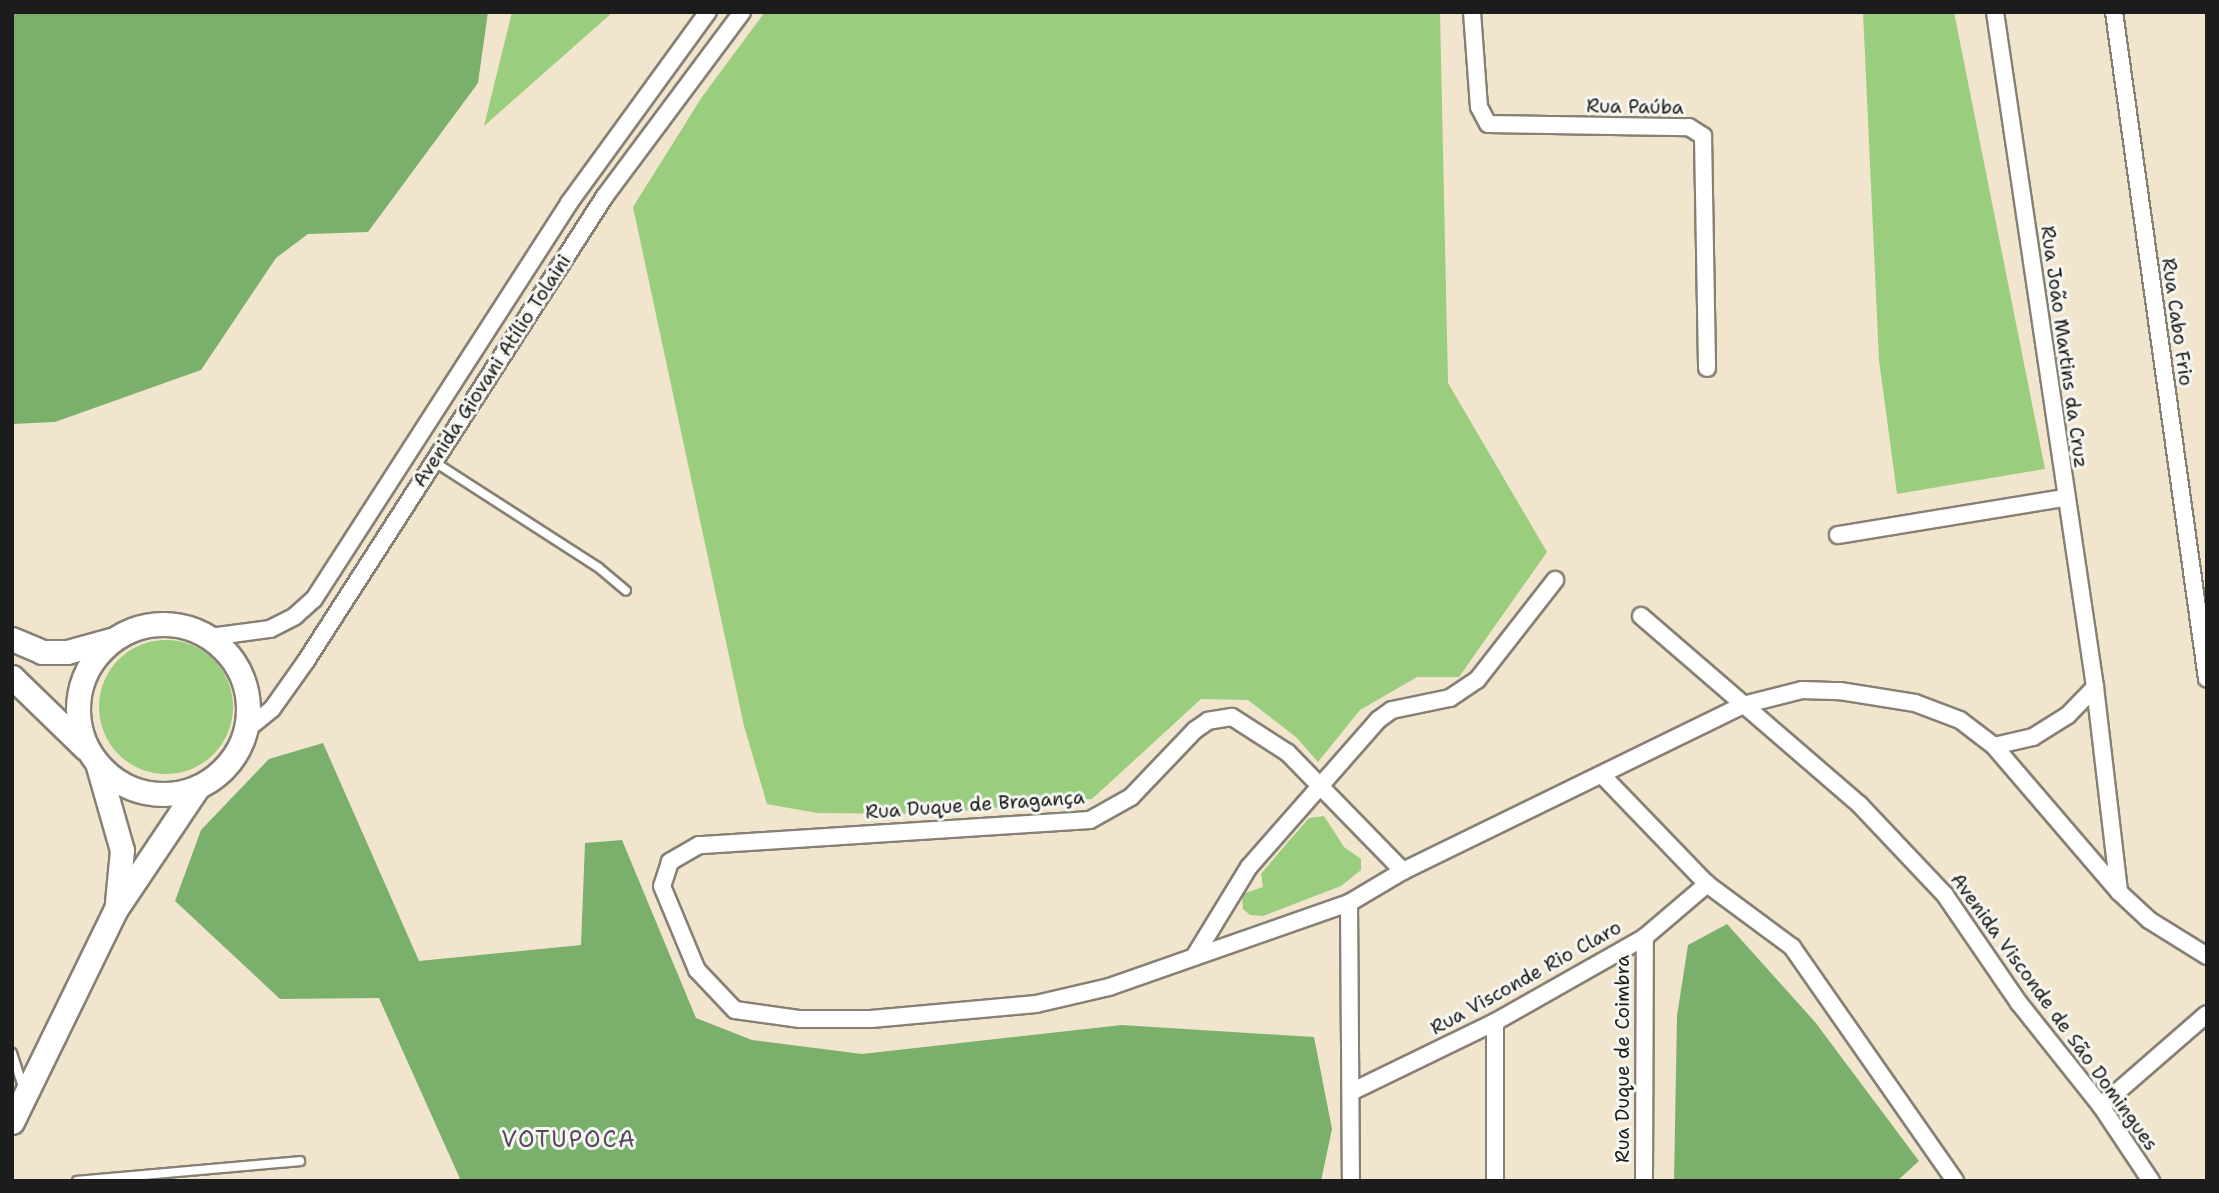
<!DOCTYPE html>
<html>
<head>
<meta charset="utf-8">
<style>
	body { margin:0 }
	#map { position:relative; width:2219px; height:1193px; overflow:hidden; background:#f2e5ce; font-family:"Shantell Sans",sans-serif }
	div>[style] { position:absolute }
	.green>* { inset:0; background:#9acd7d }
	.round { border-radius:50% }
	.forest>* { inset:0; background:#7bb06c }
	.roads { filter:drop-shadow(2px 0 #878075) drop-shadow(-2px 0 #878075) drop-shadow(0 2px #878075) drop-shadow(0 -2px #878075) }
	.lane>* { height:8px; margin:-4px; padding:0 4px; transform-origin:4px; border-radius:4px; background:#fff }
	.street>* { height:16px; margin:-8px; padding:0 8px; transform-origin:8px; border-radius:8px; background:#fff }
	.secondary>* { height:23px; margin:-11.5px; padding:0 11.5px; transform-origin:11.5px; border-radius:11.5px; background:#fff }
	.secondary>.ring { margin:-11.5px; padding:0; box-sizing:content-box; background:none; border:23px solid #fff; border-radius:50% }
	span { translate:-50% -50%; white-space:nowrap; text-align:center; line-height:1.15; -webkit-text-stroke:6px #f6f6f2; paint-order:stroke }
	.street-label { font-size:19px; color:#1c1c1c }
	.quarter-label { font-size:23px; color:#58485b; letter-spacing:2px }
	.frame { position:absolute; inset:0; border:14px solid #1c1c1c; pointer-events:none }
</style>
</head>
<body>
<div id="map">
	<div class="green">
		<div style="clip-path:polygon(512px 12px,613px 12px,484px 126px)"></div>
		<div style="clip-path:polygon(765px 12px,1440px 12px,1448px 383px,1547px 552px,1459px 677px,1417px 677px,1360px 710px,1318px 762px,1296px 737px,1248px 700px,1201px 699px,1092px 799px,927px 814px,817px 813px,767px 804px,744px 726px,633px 207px,702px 97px)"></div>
		<div style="clip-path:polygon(1863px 12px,1954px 12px,2045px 469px,1897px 494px,1879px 360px)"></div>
		<div class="round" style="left:99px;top:640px;width:134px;height:134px"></div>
		<div style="clip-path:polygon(1324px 816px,1344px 847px,1361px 859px,1361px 870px,1341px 886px,1263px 916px,1250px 915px,1243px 909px,1242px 894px,1263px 887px,1261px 874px,1288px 842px,1309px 818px)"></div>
	</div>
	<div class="forest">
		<div style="clip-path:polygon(12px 12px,488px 12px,478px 83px,368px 232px,308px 234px,276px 258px,201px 370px,55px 422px,12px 424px)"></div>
		<div style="clip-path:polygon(323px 743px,419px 961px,581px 945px,585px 843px,622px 840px,696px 1018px,752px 1040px,862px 1054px,1122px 1025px,1314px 1037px,1332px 1129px,1321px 1181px,461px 1181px,379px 998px,280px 999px,175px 901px,201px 830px,269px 759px)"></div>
		<div style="clip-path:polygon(1727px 924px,1815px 1022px,1919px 1161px,1897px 1181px,1674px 1181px,1677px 1016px,1688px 945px)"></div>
	</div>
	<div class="roads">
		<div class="lane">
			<div style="left:433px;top:461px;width:197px;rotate:32.8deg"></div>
			<div style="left:599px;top:568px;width:35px;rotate:40deg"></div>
			<div style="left:12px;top:1053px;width:36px;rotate:72deg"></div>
			<div style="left:77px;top:1181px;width:224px;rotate:-5.1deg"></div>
		</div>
		<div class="street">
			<div style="left:1472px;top:12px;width:95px;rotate:85.8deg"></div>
			<div style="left:1479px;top:107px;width:19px;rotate:62deg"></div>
			<div style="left:1488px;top:124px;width:201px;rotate:0.9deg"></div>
			<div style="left:1689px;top:127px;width:17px;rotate:33deg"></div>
			<div style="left:1703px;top:136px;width:232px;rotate:89deg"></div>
			<div style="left:1995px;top:12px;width:682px;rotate:81.57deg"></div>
			<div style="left:2095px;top:687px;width:206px;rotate:83.3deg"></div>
			<div style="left:2114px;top:12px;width:673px;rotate:82.06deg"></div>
			<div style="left:1838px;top:535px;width:229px;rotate:-9.3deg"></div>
			<div style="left:1641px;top:616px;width:289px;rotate:40.8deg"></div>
			<div style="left:1860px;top:805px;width:124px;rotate:46.6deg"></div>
			<div style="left:1945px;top:895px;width:131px;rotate:55.6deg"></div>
			<div style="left:2019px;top:1003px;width:132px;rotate:51.5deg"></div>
			<div style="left:2101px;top:1106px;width:90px;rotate:56.3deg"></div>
			<div style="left:210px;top:637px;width:61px;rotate:-7.6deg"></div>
			<div style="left:270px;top:629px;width:28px;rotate:-27deg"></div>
			<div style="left:295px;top:616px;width:25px;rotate:-42deg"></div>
			<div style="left:314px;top:599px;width:471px;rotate:-57.2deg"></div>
			<div style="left:569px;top:203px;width:236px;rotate:-54deg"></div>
			<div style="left:246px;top:730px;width:33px;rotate:-39deg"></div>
			<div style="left:272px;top:709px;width:59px;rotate:-54.7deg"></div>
			<div style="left:306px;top:661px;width:553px;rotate:-57.26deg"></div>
			<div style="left:605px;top:196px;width:229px;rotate:-53.3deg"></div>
			<div style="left:1994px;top:746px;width:40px;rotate:-13deg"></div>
			<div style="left:2033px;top:737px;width:41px;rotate:-32.2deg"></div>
			<div style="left:2068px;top:715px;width:39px;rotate:-46deg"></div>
			<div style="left:1602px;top:775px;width:151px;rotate:46.1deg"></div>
			<div style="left:1707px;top:884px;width:106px;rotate:36.5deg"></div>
			<div style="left:1792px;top:947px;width:285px;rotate:55.1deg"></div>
			<div style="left:1403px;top:871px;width:165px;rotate:-134.3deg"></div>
			<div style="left:1288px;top:753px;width:67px;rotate:-147.3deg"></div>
			<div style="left:1232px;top:717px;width:24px;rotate:171deg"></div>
			<div style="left:1208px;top:721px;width:16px;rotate:145deg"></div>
			<div style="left:1195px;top:730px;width:93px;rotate:133.7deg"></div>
			<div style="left:1131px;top:797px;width:47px;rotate:150.7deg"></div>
			<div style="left:1090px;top:820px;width:392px;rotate:176.3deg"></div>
			<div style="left:699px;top:845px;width:34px;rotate:150deg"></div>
			<div style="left:670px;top:862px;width:25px;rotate:108deg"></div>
			<div style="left:662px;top:886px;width:91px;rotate:67.4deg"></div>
			<div style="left:697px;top:970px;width:55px;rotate:46.5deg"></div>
			<div style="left:735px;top:1010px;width:66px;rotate:7.9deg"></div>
			<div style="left:800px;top:1019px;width:71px"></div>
			<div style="left:871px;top:1019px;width:166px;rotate:-5.2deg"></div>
			<div style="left:1036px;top:1004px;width:75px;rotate:-13.1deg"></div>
			<div style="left:1109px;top:987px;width:254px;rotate:-19.3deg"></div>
			<div style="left:1349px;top:903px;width:63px;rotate:-30.7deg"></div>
			<div style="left:1403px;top:871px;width:378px;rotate:-26deg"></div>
			<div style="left:1743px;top:705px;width:61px;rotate:-14.3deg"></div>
			<div style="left:1802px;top:690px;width:38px;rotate:2deg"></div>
			<div style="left:1840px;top:691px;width:76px;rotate:9.1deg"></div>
			<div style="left:1915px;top:703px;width:48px;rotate:20.7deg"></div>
			<div style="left:1960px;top:720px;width:43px;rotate:37.4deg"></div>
			<div style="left:1994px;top:746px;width:192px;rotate:49.4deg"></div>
			<div style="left:2119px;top:892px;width:41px;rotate:43deg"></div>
			<div style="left:2149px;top:920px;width:68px;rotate:31.8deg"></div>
			<div style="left:1349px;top:903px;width:278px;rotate:89.6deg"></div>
			<div style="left:1194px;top:957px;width:105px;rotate:-58.6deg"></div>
			<div style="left:1249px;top:867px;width:196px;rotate:-48.7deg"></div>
			<div style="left:1378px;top:720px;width:17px;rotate:-36deg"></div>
			<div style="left:1392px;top:710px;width:59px;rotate:-11.7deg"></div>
			<div style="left:1450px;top:698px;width:32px;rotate:-34deg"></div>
			<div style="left:1477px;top:680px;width:127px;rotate:-52deg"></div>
			<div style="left:1495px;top:1022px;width:159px;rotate:90deg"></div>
			<div style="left:1353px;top:1091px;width:158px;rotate:-25.9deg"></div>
			<div style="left:1495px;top:1022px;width:172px;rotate:-29.5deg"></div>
			<div style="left:1645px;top:937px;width:82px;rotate:-40.5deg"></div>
			<div style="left:2101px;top:1106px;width:140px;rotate:-41deg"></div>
			<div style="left:1644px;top:1181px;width:244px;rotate:-89.8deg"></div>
		</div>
		<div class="secondary">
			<div class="ring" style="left:78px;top:624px;width:147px;height:147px"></div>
			<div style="left:12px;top:639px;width:33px;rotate:23deg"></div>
			<div style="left:42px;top:652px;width:25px"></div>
			<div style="left:67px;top:652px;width:46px;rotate:-15.3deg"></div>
			<div style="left:12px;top:677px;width:102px;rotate:44.2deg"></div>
			<div style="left:98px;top:766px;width:87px;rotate:74.1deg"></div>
			<div style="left:122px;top:850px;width:52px;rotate:95.5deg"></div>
			<div style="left:12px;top:1122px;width:237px;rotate:-64deg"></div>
			<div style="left:116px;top:909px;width:147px;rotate:-56.1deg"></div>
		</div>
	</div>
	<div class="street-label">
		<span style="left:1635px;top:107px;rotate:1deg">Rua Paúba</span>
		<span style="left:2177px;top:322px;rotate:82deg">Rua Cabo Frio</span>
		<span style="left:2064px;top:347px;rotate:82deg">Rua João Martins da Cruz</span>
		<span style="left:492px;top:371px;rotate:-57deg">Avenida Giovani Atílio Tolaini</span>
		<span style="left:975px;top:805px;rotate:-4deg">Rua Duque de Bragança</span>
		<span style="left:1526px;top:978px;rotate:-29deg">Rua Visconde Rio Claro</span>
		<span style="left:2054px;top:1012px;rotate:54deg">Avenida Visconde de São Domingues</span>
		<span style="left:1623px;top:1059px;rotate:-90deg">Rua Duque de Coimbra</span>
	</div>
	<div class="quarter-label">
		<span style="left:569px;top:1139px">VOTUPOCA</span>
	</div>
	<div class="frame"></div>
</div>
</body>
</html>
